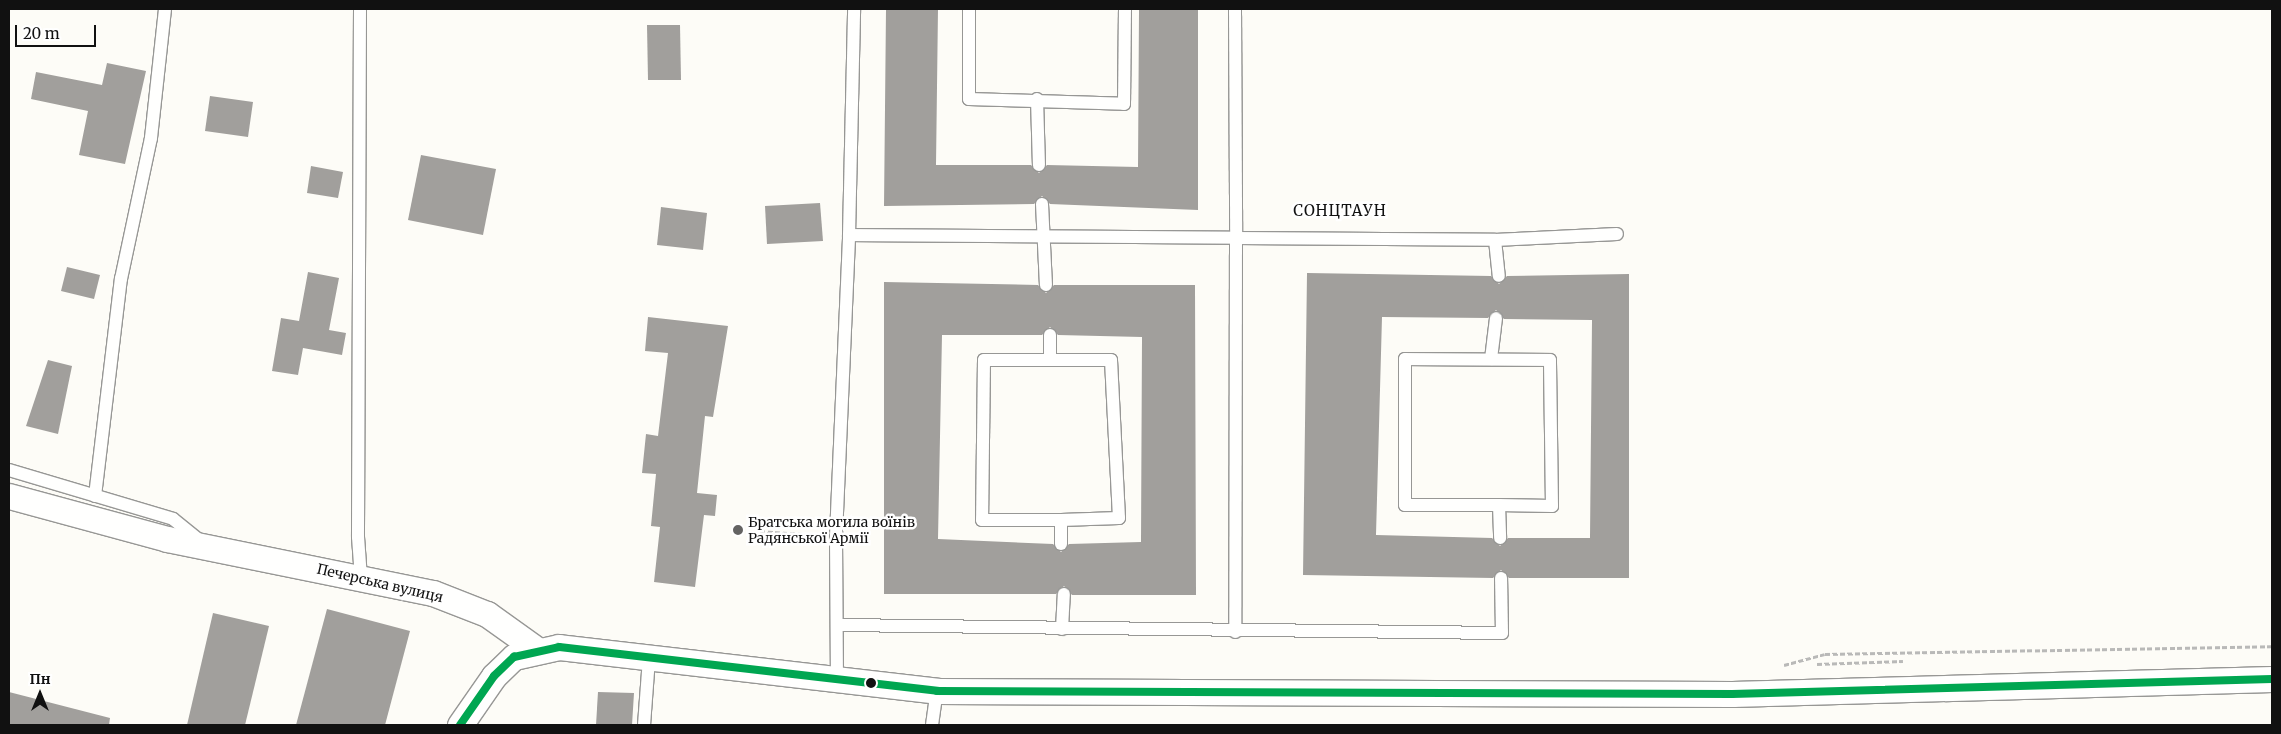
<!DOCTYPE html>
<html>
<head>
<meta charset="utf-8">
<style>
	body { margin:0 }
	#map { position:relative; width:2281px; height:734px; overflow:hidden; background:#fdfcf7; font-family:Merriweather,serif }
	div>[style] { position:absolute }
	.building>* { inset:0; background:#a19f9c }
	.path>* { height:3px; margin-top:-1.5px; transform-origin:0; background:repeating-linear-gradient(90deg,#b9b9b8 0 5px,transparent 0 7.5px) }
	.roads { filter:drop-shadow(1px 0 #979795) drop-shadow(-1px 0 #979795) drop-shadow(0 1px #979795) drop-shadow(0 -1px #979795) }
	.lane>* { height:12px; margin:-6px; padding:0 6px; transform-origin:6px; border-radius:6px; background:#fffffe }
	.street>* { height:25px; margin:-12.5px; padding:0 12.5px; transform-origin:12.5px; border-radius:12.5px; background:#fffffe }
	.bus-1>* { height:8px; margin:-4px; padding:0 4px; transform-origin:4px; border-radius:4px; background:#00a651 }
	.dots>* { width:14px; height:14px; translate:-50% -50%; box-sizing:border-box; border:2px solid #fff; border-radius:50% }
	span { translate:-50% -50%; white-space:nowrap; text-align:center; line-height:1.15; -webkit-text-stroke:5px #fff; paint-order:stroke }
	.poi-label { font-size:14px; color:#111 }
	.left { translate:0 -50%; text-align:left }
	.street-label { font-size:14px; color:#111 }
	.neighbourhood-label { font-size:15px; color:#111; letter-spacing:1px }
	.frame { position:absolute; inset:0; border:10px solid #111; pointer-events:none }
	.north { position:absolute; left:15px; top:669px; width:50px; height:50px; -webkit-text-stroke:4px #fff; paint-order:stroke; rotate:0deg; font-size:14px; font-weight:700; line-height:20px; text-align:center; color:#111 }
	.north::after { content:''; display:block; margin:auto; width:18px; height:22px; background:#111; clip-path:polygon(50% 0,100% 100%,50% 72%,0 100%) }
	.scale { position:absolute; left:15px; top:25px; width:81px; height:22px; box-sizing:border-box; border:2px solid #111; border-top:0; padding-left:6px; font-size:15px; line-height:18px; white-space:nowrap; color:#111; -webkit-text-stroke:4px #fff; paint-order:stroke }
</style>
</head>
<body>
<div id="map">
	<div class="building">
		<div style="clip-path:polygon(886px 9px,938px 9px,936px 165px,1031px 165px,1039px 173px,1047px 165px,1138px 167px,1139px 9px,1198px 9px,1198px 210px,1050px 204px,1042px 196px,1034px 204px,884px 206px)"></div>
		<div style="clip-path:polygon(647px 25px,680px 25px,681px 80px,648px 80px)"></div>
		<div style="clip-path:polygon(107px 63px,146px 71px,125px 164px,79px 155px,88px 111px,31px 99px,36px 72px,102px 85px)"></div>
		<div style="clip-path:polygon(210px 96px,253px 102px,248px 137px,205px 131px)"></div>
		<div style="clip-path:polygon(421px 155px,496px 169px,483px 235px,408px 220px)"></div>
		<div style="clip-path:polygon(311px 166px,343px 172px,338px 198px,307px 193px)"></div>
		<div style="clip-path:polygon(820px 203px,823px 241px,767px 244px,765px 206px)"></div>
		<div style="clip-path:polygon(661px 207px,707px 213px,703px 250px,657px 245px)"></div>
		<div style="clip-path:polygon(67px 267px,100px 275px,94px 299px,61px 291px)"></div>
		<div style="clip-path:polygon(308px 272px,339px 278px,329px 330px,346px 333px,342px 355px,303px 348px,298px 375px,272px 371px,281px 318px,299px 321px)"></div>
		<div style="clip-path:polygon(evenodd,1307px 273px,1491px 276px,1499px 284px,1507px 276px,1629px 274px,1629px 578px,1509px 578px,1501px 570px,1493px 578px,1303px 575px,1307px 273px,1496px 310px,1504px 319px,1592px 320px,1590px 538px,1508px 538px,1500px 546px,1492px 538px,1376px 535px,1382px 317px,1488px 318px,1496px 310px)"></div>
		<div style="clip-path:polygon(evenodd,884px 282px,1038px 285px,1046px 293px,1054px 285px,1195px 285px,1196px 595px,1072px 595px,1064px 586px,1056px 594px,884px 594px,884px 282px,1050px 327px,1058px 335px,1142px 337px,1141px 542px,1069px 544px,1061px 552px,1053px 544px,938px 539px,942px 335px,1042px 335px,1050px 327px)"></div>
		<div style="clip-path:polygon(648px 317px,728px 326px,713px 417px,705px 416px,697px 493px,717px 495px,715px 516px,704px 515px,695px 587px,654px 582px,660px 527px,651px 526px,656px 474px,642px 473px,646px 434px,658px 436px,668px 353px,645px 351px)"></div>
		<div style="clip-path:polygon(48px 360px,72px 366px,58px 434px,26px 426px)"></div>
		<div style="clip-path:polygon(327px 609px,410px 631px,385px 725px,296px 725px)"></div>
		<div style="clip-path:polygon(213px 613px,269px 626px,245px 725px,187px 725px)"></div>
		<div style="clip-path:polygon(9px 692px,110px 718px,109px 725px,9px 725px)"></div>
		<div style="clip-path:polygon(598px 692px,634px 693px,632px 725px,596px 725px)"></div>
	</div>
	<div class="path">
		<div style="left:760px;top:531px;width:57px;rotate:4deg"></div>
		<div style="left:1817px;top:664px;width:86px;rotate:-2deg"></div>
		<div style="left:1784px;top:665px;width:42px;rotate:-15deg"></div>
		<div style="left:1825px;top:654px;width:447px;rotate:-1deg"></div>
	</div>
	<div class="roads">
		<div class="lane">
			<div style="left:360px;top:9px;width:528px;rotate:90.22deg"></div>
			<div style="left:358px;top:537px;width:41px;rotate:85.8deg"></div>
			<div style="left:969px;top:9px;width:90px;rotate:90deg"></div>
			<div style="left:969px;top:99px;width:155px;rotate:1.8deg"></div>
			<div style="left:1124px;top:104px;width:95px;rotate:-89.4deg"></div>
			<div style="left:1235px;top:9px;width:229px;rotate:89.7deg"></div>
			<div style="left:1236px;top:238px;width:259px;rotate:0.4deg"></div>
			<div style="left:1495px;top:240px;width:36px;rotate:84deg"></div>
			<div style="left:1037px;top:99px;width:66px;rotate:88.3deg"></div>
			<div style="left:1042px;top:204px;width:81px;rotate:87.2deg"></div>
			<div style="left:849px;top:235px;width:226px;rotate:-88.7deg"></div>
			<div style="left:1495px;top:240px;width:122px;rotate:-2.8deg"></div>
			<div style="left:1050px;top:359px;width:24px;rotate:-90deg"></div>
			<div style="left:1491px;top:359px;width:41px;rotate:-83deg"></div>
			<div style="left:9px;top:470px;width:171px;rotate:16.6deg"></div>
			<div style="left:173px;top:519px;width:35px;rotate:39deg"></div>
			<div style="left:95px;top:496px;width:219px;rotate:-83.2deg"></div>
			<div style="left:121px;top:279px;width:144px;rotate:-78deg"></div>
			<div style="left:151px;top:138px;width:130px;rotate:-83.8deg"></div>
			<div style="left:1499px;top:505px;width:53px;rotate:1.1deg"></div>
			<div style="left:1552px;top:506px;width:146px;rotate:-90.8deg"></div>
			<div style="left:1550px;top:360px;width:145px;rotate:-179.6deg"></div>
			<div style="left:1405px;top:359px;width:146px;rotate:90deg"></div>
			<div style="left:1405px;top:505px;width:94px"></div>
			<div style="left:1499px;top:505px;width:33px;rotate:88deg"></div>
			<div style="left:1061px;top:520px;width:58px;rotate:-2deg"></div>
			<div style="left:1119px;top:518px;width:158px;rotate:-92.9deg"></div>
			<div style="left:1111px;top:360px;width:127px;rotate:180deg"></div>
			<div style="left:984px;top:360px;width:160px;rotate:90.7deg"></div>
			<div style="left:982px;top:520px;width:79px"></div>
			<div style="left:1061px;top:520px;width:24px;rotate:90deg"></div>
			<div style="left:838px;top:625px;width:664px;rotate:0.69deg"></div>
			<div style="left:1502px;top:633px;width:55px;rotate:-91deg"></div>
			<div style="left:1062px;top:629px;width:35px;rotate:-87deg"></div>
			<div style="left:837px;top:682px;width:146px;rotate:-90.4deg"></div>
			<div style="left:836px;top:536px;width:301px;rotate:-87.5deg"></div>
			<div style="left:849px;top:235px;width:387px;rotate:0.4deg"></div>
			<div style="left:1236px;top:238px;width:394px;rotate:90.1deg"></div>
			<div style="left:644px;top:725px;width:67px;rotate:-85.7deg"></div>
			<div style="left:932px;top:725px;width:34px;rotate:-82deg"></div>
		</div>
		<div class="street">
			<div style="left:9px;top:496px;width:164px;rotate:15.2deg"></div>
			<div style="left:167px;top:539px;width:271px;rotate:11.5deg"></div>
			<div style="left:433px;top:593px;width:58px;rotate:21.3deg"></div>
			<div style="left:487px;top:614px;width:60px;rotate:35.5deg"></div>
			<div style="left:460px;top:725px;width:60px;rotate:-55.2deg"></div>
			<div style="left:494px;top:676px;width:28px;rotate:-44deg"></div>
			<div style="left:514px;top:657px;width:46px;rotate:-12.5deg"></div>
			<div style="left:559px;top:647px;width:381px;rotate:6.6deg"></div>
			<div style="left:937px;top:691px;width:795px;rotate:0.22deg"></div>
			<div style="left:1732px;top:694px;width:540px;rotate:-1.59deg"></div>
		</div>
	</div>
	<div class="bus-1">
		<div style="left:460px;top:725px;width:60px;rotate:-55.2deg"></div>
		<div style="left:494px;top:676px;width:28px;rotate:-44deg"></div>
		<div style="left:514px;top:657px;width:46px;rotate:-12.5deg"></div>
		<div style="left:559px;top:647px;width:381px;rotate:6.6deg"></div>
		<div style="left:937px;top:691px;width:795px;rotate:0.22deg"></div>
		<div style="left:1732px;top:694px;width:540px;rotate:-1.59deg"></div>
	</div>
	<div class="dots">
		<div style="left:738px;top:530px;background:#646362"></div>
		<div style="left:871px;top:683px;background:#111"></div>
	</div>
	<div class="poi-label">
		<span class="left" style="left:748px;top:530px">Братська могила воїнів<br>Радянської Армії</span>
	</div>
	<div class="street-label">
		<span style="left:380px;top:583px;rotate:13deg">Печерська вулиця</span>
	</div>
	<div class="neighbourhood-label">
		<span style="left:1340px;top:211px">СОНЦТАУН</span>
	</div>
	<div class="frame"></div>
	<div class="north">Пн</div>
	<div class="scale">20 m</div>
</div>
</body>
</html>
